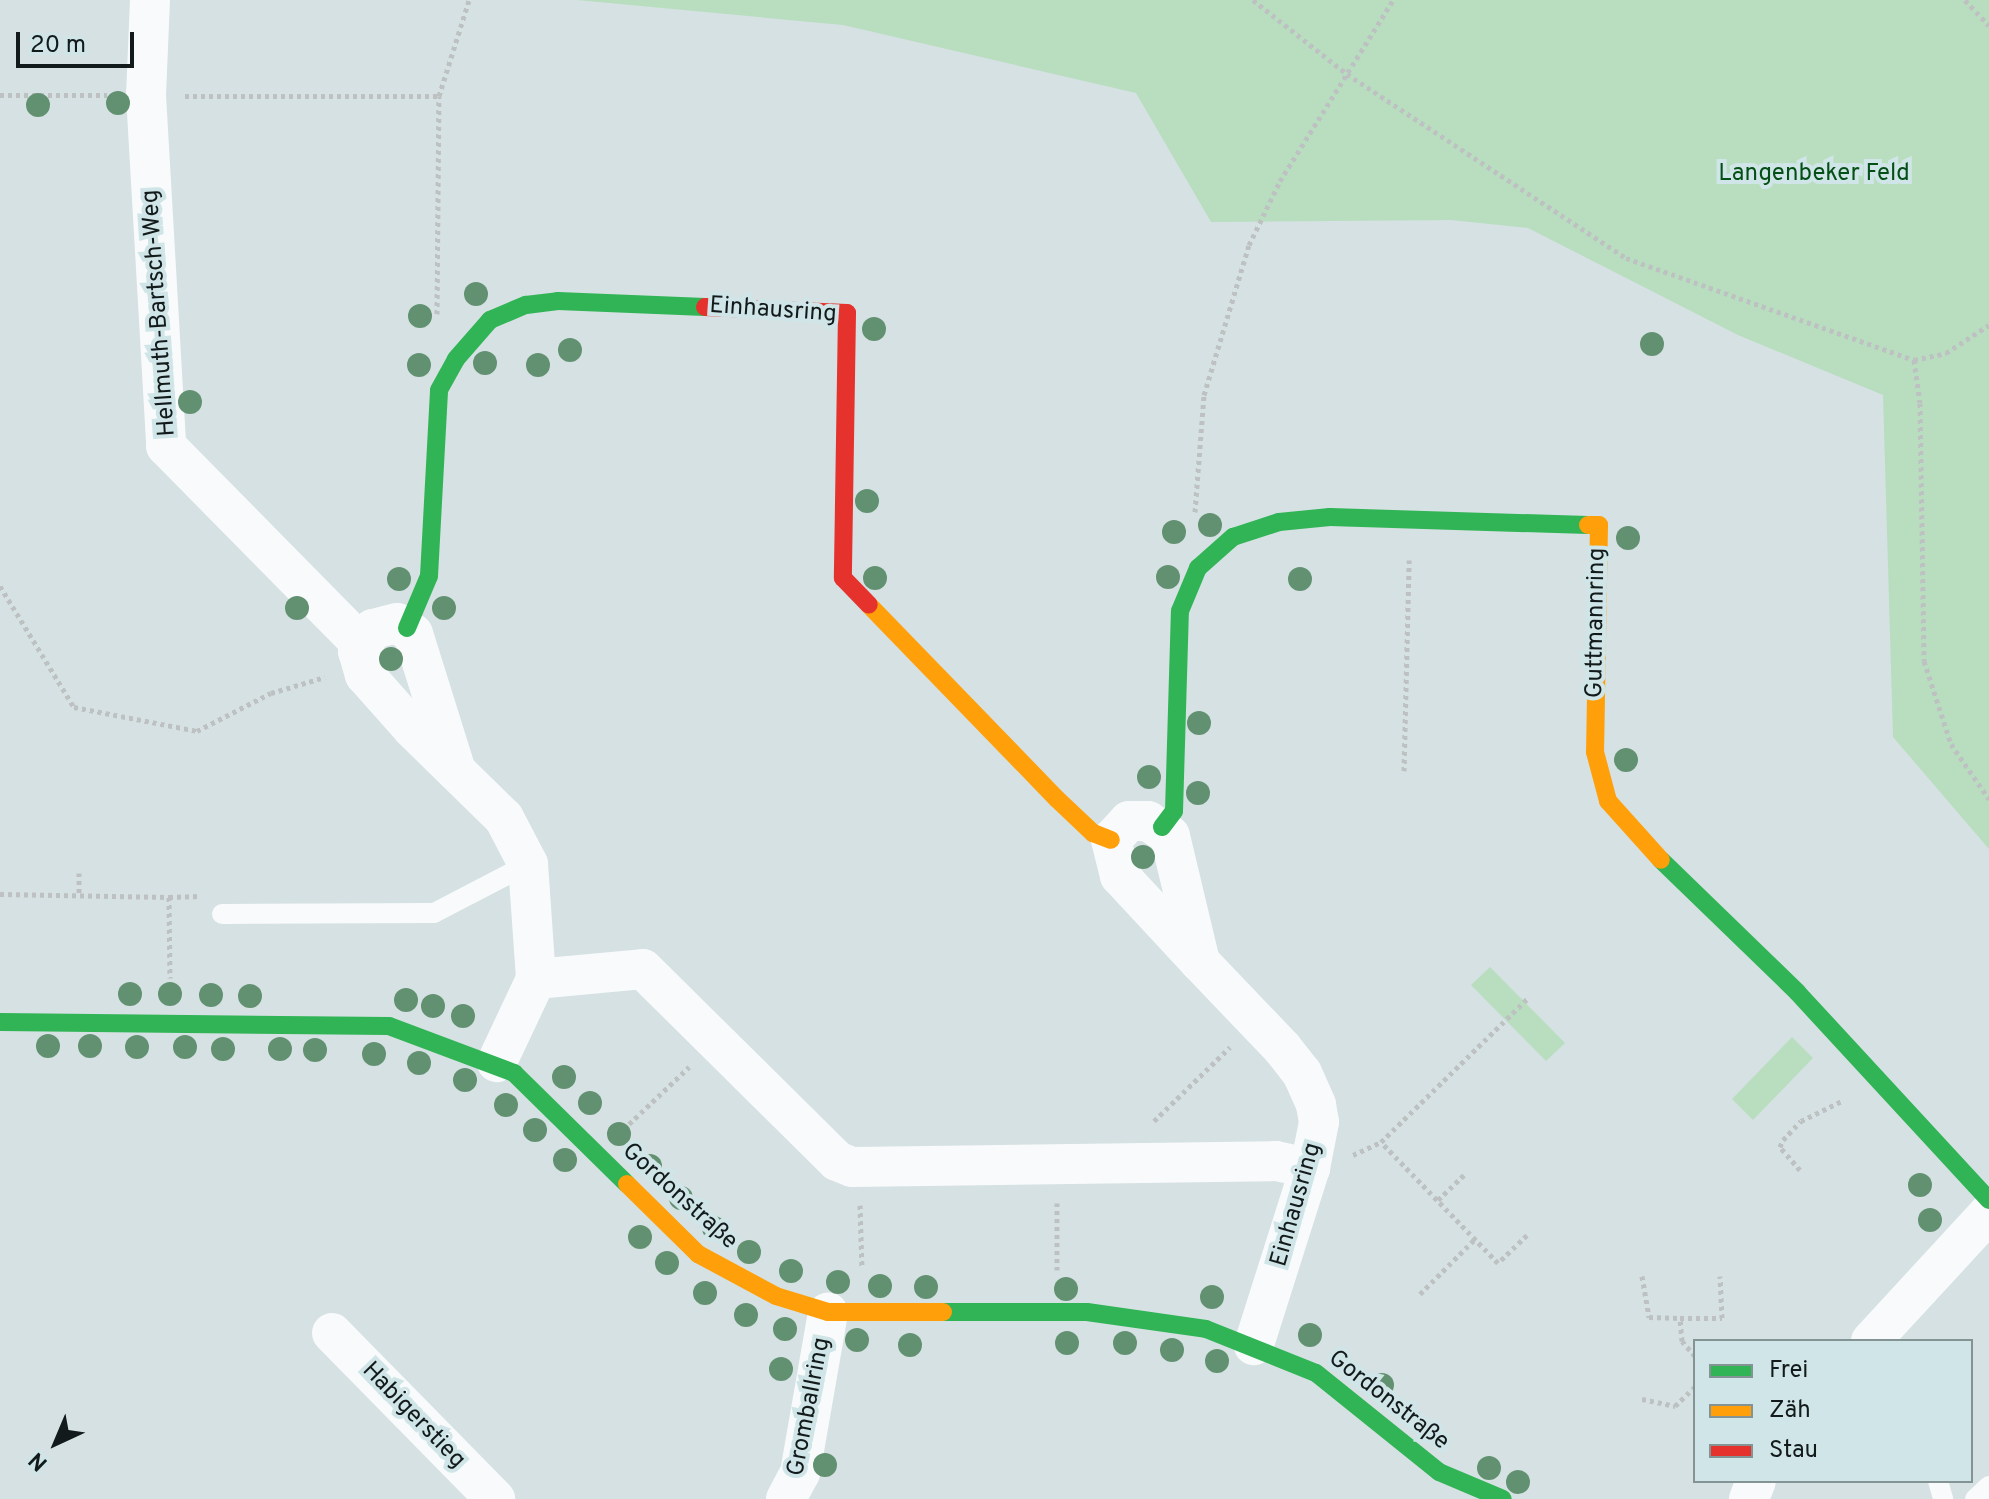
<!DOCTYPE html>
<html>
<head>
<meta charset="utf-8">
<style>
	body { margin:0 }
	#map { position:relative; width:1989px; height:1499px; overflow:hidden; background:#d5e1e2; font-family:Overpass,sans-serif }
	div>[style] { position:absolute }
	.green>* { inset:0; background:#b8debf }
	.path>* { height:5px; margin-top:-2.5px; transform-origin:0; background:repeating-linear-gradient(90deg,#bdc1c2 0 4px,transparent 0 8px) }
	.lane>* { height:20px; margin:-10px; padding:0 10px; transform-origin:10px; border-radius:10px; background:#f9fafb }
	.street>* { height:40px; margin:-20px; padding:0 20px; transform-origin:20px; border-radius:20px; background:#f9fafb }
	.fast>* { height:18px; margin:-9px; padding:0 9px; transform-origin:9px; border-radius:9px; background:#30b455 }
	.slow>* { height:18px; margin:-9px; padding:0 9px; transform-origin:9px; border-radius:9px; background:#ff9f0a }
	.jam>* { height:18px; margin:-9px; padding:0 9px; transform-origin:9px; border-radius:9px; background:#e5322d }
	.trees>* { width:24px; height:24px; margin:-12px; border-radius:50%; background:#629171 }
	span { translate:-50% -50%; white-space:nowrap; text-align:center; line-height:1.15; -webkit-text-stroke:8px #d0e5e7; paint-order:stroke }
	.park-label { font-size:24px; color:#044f15 }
	.street-label { font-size:24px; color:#121a1b }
	.legend { position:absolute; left:1693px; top:1339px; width:280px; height:144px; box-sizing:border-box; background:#d0e5e7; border:2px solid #849495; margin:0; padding:10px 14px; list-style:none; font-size:24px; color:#121a1b }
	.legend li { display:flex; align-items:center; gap:16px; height:40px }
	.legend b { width:40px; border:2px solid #849495 }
	.north { position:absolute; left:16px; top:1403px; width:80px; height:80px; -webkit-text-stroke:6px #d0e5e7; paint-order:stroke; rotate:224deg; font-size:22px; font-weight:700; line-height:32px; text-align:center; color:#121a1b }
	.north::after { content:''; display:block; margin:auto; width:28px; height:36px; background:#121a1b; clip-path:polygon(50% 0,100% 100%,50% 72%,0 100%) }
	.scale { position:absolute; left:16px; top:32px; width:118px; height:36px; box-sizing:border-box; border:4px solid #121a1b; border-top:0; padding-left:10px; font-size:24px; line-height:28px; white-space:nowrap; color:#121a1b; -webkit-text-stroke:6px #d0e5e7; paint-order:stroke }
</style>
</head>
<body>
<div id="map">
	<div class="green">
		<div style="clip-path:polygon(577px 0,1989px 0,1989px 849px,1893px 737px,1883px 395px,1738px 335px,1528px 228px,1451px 220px,1211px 222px,1136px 93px,843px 25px)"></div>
		<div style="clip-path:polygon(1490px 967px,1565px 1043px,1546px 1061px,1471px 985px)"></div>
		<div style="clip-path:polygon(1792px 1037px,1813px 1058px,1753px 1120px,1732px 1099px)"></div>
	</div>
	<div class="path">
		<div style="left:1253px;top:0;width:120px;rotate:38.2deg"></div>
		<div style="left:1347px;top:74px;width:334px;rotate:33.4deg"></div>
		<div style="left:1626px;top:258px;width:306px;rotate:19.5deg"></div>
		<div style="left:1914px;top:360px;width:43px;rotate:82.1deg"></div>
		<div style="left:1920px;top:403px;width:258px;rotate:89.1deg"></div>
		<div style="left:1924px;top:661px;width:87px;rotate:72deg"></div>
		<div style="left:1951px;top:744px;width:67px;rotate:55.4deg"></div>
		<div style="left:1965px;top:0;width:35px;rotate:47deg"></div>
		<div style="left:0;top:95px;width:107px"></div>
		<div style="left:185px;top:96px;width:254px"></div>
		<div style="left:437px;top:314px;width:218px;rotate:-89.5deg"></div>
		<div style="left:439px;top:96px;width:101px;rotate:-72.6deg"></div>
		<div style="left:1914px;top:360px;width:33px;rotate:-12deg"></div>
		<div style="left:1946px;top:353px;width:51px;rotate:-33.1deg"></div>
		<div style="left:1195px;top:512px;width:117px;rotate:-85.6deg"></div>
		<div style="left:1204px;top:395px;width:157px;rotate:-73.3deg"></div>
		<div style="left:1249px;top:245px;width:71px;rotate:-64.2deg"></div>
		<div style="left:1280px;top:181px;width:213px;rotate:-58deg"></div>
		<div style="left:0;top:586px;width:142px;rotate:58.6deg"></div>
		<div style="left:74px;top:707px;width:125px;rotate:11deg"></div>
		<div style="left:197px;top:731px;width:83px;rotate:-27.2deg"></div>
		<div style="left:271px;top:693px;width:56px;rotate:-16.5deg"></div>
		<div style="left:1404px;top:771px;width:211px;rotate:-88.6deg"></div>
		<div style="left:79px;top:873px;width:23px;rotate:90deg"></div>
		<div style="left:0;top:894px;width:169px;rotate:1deg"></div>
		<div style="left:169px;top:897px;width:81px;rotate:89.3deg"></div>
		<div style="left:169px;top:897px;width:31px;rotate:-2deg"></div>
		<div style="left:1154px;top:1121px;width:106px;rotate:-44.2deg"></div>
		<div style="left:629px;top:1124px;width:83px;rotate:-43.5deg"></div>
		<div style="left:1353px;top:1155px;width:31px;rotate:-25deg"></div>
		<div style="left:1800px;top:1170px;width:30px;rotate:-131deg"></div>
		<div style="left:1780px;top:1147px;width:8px;rotate:-67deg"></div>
		<div style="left:1783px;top:1140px;width:26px;rotate:-47deg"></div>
		<div style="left:1801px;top:1121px;width:46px;rotate:-26deg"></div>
		<div style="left:1438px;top:1200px;width:39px;rotate:-44deg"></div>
		<div style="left:1057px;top:1203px;width:67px;rotate:90deg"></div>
		<div style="left:860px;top:1205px;width:63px;rotate:88.2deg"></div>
		<div style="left:1527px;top:1235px;width:40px;rotate:136deg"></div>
		<div style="left:1498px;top:1263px;width:168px;rotate:-134deg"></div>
		<div style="left:1381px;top:1142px;width:207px;rotate:-44.4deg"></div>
		<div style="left:1642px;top:1276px;width:42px;rotate:80.3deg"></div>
		<div style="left:1649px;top:1317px;width:31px;rotate:2deg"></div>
		<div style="left:1420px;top:1294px;width:78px;rotate:-45deg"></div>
		<div style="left:1695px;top:1356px;width:20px;rotate:-131deg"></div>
		<div style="left:1682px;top:1341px;width:23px;rotate:-95deg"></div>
		<div style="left:1680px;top:1318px;width:42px"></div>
		<div style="left:1722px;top:1318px;width:42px;rotate:-92.7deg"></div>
		<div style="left:1642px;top:1399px;width:34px;rotate:12deg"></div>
		<div style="left:1675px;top:1406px;width:28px;rotate:-44deg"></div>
	</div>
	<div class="lane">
		<div style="left:222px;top:914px;width:212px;rotate:-0.3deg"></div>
		<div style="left:434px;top:913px;width:106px;rotate:-27.5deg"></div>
		<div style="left:1938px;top:1481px;width:19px;rotate:74deg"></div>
		<div style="left:1975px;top:1499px;width:19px;rotate:-43deg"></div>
	</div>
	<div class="street">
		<div style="left:150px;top:0;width:95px;rotate:92.4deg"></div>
		<div style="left:146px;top:95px;width:352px;rotate:86.7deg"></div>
		<div style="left:166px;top:446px;width:278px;rotate:45.4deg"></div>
		<div style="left:456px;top:771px;width:144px;rotate:-107.4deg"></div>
		<div style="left:413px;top:634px;width:19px;rotate:-145deg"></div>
		<div style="left:397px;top:623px;width:25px;rotate:166deg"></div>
		<div style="left:373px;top:629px;width:27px;rotate:124deg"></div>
		<div style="left:358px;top:651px;width:25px;rotate:74deg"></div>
		<div style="left:365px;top:675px;width:71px;rotate:48.4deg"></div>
		<div style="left:412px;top:728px;width:129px;rotate:44.4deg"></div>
		<div style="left:504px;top:818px;width:52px;rotate:62.4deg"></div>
		<div style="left:528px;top:864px;width:115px;rotate:86deg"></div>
		<div style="left:536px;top:979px;width:92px;rotate:115.2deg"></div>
		<div style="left:1200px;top:962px;width:130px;rotate:-103.4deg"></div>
		<div style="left:1170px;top:836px;width:27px;rotate:-146deg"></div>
		<div style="left:1148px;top:821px;width:19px;rotate:180deg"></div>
		<div style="left:1129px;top:821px;width:26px;rotate:133deg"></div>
		<div style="left:1111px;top:840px;width:37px;rotate:76deg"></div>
		<div style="left:1120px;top:876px;width:117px;rotate:47.1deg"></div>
		<div style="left:1200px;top:962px;width:120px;rotate:46.3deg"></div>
		<div style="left:1283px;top:1049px;width:31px;rotate:52deg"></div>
		<div style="left:1302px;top:1073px;width:35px;rotate:66deg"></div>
		<div style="left:1316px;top:1105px;width:17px;rotate:80deg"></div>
		<div style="left:1319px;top:1122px;width:47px;rotate:101.1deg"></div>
		<div style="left:1310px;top:1168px;width:186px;rotate:107.6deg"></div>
		<div style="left:536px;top:979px;width:107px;rotate:-5.3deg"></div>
		<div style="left:643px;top:969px;width:273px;rotate:44.7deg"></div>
		<div style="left:837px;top:1161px;width:16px;rotate:22deg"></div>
		<div style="left:852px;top:1167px;width:424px;rotate:-0.8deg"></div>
		<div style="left:1276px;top:1161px;width:35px;rotate:12deg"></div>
		<div style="left:332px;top:1333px;width:233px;rotate:45.5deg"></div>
		<div style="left:1871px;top:1341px;width:174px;rotate:-47.3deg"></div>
		<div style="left:786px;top:1499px;width:30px;rotate:-62deg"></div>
		<div style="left:800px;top:1473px;width:163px;rotate:-80.1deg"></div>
		<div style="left:1749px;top:1499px;width:19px;rotate:-69deg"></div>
	</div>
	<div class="fast">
		<div style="left:407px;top:628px;width:56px;rotate:-67.1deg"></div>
		<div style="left:429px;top:576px;width:186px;rotate:-86.9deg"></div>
		<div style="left:439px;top:390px;width:35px;rotate:-61deg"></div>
		<div style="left:456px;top:359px;width:52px;rotate:-48.9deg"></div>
		<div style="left:490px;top:320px;width:39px;rotate:-23deg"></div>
		<div style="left:526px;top:305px;width:32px;rotate:-7deg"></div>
		<div style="left:558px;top:301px;width:147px;rotate:2.3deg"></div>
		<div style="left:1162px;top:827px;width:20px;rotate:-53deg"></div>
		<div style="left:1174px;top:811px;width:200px;rotate:-88.3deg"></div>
		<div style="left:1180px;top:611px;width:47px;rotate:-67.3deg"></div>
		<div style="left:1198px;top:568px;width:47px;rotate:-41.5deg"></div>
		<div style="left:1233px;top:537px;width:48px;rotate:-18.1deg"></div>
		<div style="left:1279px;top:522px;width:51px;rotate:-5.6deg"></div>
		<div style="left:1330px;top:517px;width:258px;rotate:1.8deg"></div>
		<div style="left:1661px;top:860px;width:190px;rotate:44.1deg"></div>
		<div style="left:1797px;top:992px;width:283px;rotate:47.3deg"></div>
		<div style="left:0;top:1022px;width:389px;rotate:0.6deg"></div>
		<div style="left:389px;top:1026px;width:134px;rotate:20.6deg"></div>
		<div style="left:514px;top:1073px;width:158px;rotate:44.5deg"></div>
		<div style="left:943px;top:1312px;width:144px"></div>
		<div style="left:1087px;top:1312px;width:120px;rotate:8.1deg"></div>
		<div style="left:1206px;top:1329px;width:118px;rotate:21.8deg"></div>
		<div style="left:1316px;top:1373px;width:158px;rotate:38.8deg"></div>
		<div style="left:1439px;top:1472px;width:69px;rotate:22.9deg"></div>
	</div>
	<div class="slow">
		<div style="left:1588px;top:525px;width:11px"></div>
		<div style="left:1599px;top:525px;width:227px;rotate:91deg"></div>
		<div style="left:1595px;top:752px;width:51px;rotate:75.1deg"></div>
		<div style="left:1608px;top:801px;width:79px;rotate:48.1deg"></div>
		<div style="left:869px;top:605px;width:270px;rotate:45.9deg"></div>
		<div style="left:1057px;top:799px;width:50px;rotate:43.4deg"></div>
		<div style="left:1093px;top:833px;width:19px;rotate:21deg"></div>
		<div style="left:627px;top:1184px;width:100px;rotate:44.6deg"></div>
		<div style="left:698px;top:1254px;width:89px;rotate:28.3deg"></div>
		<div style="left:776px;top:1296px;width:54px;rotate:17.1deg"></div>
		<div style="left:828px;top:1312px;width:115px"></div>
	</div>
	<div class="jam">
		<div style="left:705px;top:307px;width:142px;rotate:2.4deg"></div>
		<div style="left:847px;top:313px;width:265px;rotate:90.9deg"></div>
		<div style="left:843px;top:578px;width:37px;rotate:46deg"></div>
	</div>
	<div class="trees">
		<div style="left:118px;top:103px"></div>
		<div style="left:38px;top:105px"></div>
		<div style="left:476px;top:294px"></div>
		<div style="left:420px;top:316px"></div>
		<div style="left:874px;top:329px"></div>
		<div style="left:1652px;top:344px"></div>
		<div style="left:570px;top:350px"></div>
		<div style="left:485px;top:363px"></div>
		<div style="left:419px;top:365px"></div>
		<div style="left:538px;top:365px"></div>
		<div style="left:190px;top:402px"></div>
		<div style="left:867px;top:501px"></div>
		<div style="left:1210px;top:525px"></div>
		<div style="left:1174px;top:532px"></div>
		<div style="left:1628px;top:538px"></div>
		<div style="left:1168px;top:577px"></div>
		<div style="left:875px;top:578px"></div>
		<div style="left:399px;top:579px"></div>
		<div style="left:1300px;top:579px"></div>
		<div style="left:297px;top:608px"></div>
		<div style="left:444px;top:608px"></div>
		<div style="left:391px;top:659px"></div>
		<div style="left:1199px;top:723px"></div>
		<div style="left:1626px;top:760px"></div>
		<div style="left:1149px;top:777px"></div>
		<div style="left:1198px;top:793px"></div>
		<div style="left:1143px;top:857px"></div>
		<div style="left:130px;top:994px"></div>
		<div style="left:170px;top:994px"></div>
		<div style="left:211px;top:995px"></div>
		<div style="left:250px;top:996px"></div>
		<div style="left:406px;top:1000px"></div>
		<div style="left:433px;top:1006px"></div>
		<div style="left:463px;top:1016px"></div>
		<div style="left:48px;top:1046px"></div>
		<div style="left:90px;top:1046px"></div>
		<div style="left:137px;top:1047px"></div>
		<div style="left:185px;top:1047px"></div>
		<div style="left:223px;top:1049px"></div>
		<div style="left:280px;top:1049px"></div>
		<div style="left:315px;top:1050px"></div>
		<div style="left:374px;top:1054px"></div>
		<div style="left:419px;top:1063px"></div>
		<div style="left:564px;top:1077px"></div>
		<div style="left:465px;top:1080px"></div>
		<div style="left:590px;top:1103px"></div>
		<div style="left:506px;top:1105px"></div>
		<div style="left:535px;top:1130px"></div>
		<div style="left:619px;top:1134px"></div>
		<div style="left:565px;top:1160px"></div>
		<div style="left:650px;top:1166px"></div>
		<div style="left:1920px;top:1185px"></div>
		<div style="left:681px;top:1198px"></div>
		<div style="left:1930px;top:1220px"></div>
		<div style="left:714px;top:1228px"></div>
		<div style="left:640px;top:1237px"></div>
		<div style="left:749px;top:1252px"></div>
		<div style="left:667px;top:1263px"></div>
		<div style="left:791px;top:1271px"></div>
		<div style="left:838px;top:1282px"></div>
		<div style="left:880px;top:1286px"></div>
		<div style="left:926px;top:1287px"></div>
		<div style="left:1066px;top:1289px"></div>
		<div style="left:705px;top:1293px"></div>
		<div style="left:1212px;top:1297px"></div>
		<div style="left:746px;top:1315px"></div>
		<div style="left:785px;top:1329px"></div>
		<div style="left:1310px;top:1335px"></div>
		<div style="left:857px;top:1340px"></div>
		<div style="left:1067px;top:1343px"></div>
		<div style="left:1125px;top:1343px"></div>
		<div style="left:910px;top:1345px"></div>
		<div style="left:1172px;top:1350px"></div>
		<div style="left:1217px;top:1361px"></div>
		<div style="left:781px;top:1369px"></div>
		<div style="left:1382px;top:1385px"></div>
		<div style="left:825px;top:1465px"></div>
		<div style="left:1489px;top:1468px"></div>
		<div style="left:1518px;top:1482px"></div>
	</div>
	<div class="park-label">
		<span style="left:1814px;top:175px">Langenbeker Feld</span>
	</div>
	<div class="street-label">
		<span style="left:773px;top:311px;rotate:4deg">Einhausring</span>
		<span style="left:160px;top:313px;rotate:-94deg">Hellmuth-Bartsch-Weg</span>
		<span style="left:1597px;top:623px;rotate:-89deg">Guttmannring</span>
		<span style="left:679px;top:1197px;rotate:42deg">Gordonstraße</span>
		<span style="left:1297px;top:1205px;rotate:-74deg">Einhausring</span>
		<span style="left:1388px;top:1401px;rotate:38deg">Gordonstraße</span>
		<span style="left:810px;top:1407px;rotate:-79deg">Gromballring</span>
		<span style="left:413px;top:1416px;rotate:46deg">Habigerstieg</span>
	</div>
	<ul class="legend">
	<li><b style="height:10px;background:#30b455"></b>Frei</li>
	<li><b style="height:10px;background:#ff9f0a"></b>Zäh</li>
	<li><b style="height:10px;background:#e5322d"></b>Stau</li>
	</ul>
	<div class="north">N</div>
	<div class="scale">20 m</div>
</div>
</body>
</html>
